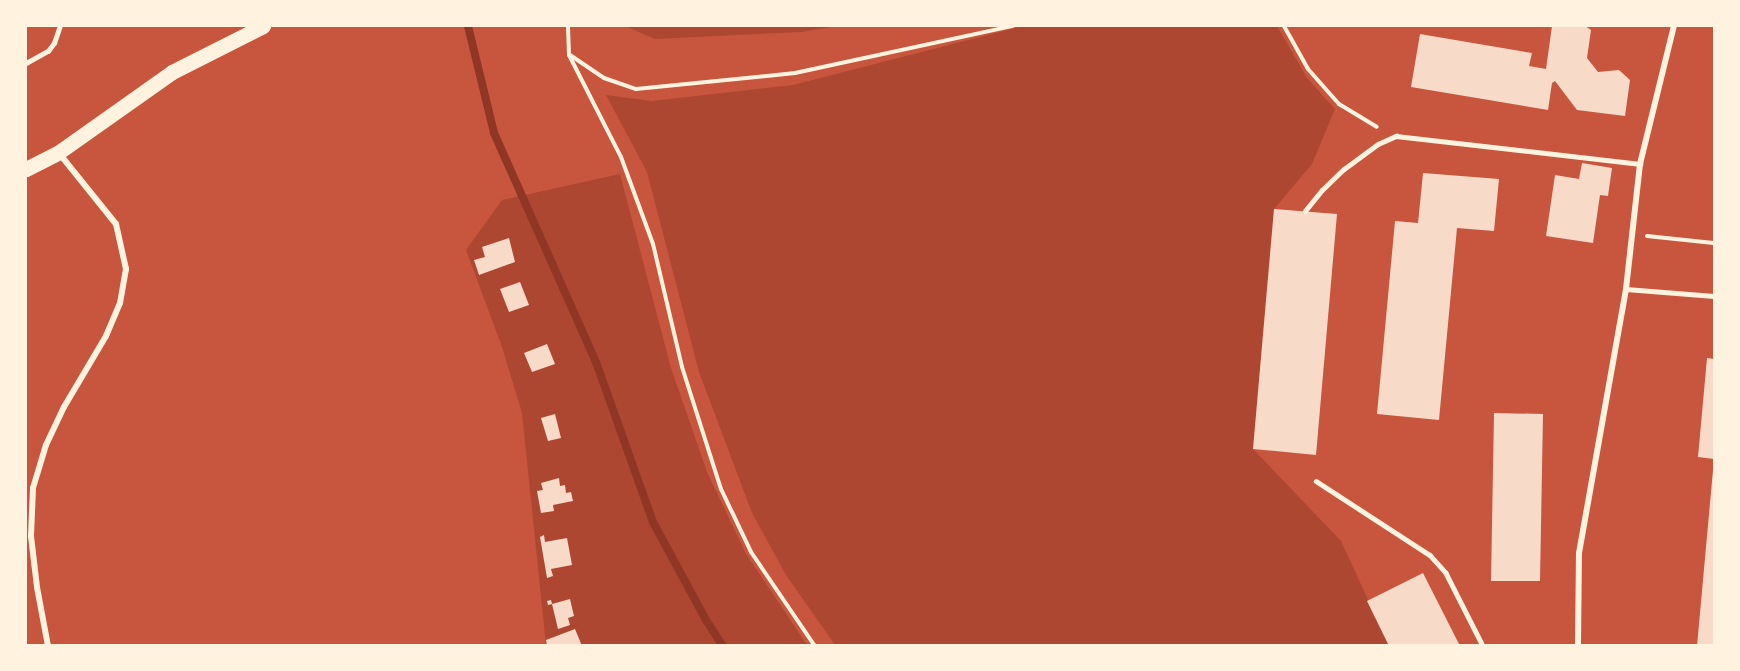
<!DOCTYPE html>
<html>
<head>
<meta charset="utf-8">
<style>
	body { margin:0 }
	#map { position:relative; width:1740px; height:671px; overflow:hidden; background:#c8553d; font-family:"Sofia Sans Condensed",sans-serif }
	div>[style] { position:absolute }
	.green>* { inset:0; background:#ae4732 }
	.stream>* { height:8px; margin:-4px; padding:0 4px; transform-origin:4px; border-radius:4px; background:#8f3625 }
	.building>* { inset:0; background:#f7dbc8 }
	.path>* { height:4px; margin:-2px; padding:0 2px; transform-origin:2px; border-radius:2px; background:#fff3e0 }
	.service>* { height:4.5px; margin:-2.25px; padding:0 2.25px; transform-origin:2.25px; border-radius:2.25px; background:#fff3e0 }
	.minor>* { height:6px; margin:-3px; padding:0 3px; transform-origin:3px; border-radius:3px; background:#fff3e0 }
	.primary>* { height:15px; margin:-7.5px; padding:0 7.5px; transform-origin:7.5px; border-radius:7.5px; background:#fff3e0 }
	span { translate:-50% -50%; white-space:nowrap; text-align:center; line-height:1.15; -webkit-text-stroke:4.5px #fff3e0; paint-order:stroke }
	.frame { position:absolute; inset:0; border:27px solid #fff3e0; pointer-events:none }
</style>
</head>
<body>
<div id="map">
	<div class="green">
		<div style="clip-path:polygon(625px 26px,838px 26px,801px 32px,655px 39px)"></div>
		<div style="clip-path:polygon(1023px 26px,1277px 26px,1307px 78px,1335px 109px,1312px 164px,1274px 209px,1253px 449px,1341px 541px,1389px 645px,835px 645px,786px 575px,752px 513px,699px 372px,647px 172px,606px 95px,652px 101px,793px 85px)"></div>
		<div style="clip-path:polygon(620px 174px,671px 368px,707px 472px,746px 554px,807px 645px,546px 645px,522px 413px,502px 347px,466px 250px,502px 200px)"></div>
	</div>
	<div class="stream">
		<div style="left:468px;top:26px;width:110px;rotate:76.3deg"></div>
		<div style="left:494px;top:133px;width:251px;rotate:66deg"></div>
		<div style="left:596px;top:362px;width:170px;rotate:70.4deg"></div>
		<div style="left:653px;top:522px;width:111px;rotate:61.6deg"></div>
		<div style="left:706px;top:620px;width:31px;rotate:57deg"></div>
	</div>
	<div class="building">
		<div style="clip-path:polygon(1552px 26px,1585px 26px,1591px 30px,1587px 58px,1598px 72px,1619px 70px,1630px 80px,1625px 116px,1577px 110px,1555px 81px,1552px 83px,1548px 110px,1411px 87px,1420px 34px,1532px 53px,1529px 66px,1546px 69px)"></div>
		<div style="clip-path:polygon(1582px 163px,1612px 168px,1608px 196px,1600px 195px,1593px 243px,1546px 236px,1555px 175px,1579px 179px)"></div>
		<div style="clip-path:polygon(1423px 173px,1499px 179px,1494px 231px,1457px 228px,1439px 420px,1377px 414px,1395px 221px,1418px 223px)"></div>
		<div style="clip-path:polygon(1274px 209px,1337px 214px,1316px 455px,1253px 449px)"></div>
		<div style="clip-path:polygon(509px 238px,515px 262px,479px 275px,474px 260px,485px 257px,482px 247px)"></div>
		<div style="clip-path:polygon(520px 282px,529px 305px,509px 312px,500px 289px)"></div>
		<div style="clip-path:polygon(547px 344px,555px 364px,532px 372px,524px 353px)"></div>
		<div style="clip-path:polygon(1707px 358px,1714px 359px,1714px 459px,1698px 457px)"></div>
		<div style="clip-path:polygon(1494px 413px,1543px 414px,1540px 581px,1491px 581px)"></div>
		<div style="clip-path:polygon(555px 414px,561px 438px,548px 441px,541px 418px)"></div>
		<div style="clip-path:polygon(1713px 470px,1714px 646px,1697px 646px)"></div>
		<div style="clip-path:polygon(559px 478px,560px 486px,565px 485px,566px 493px,571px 492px,573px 501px,553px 505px,554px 511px,541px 513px,537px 491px,543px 490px,541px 483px)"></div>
		<div style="clip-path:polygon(544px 535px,545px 542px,567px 538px,572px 565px,551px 569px,553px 576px,547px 578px,540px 537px)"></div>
		<div style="clip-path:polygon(1423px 573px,1460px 646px,1389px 646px,1367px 601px)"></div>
		<div style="clip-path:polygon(570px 599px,574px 616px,568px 618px,570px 625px,558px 629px,552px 604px,548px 605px,547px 601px,551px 600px,552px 604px)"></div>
		<div style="clip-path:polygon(575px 629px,582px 646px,547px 646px,546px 640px)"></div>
	</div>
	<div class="path">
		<div style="left:568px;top:26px;width:29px;rotate:88deg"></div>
		<div style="left:569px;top:55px;width:114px;rotate:63deg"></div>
		<div style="left:621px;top:157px;width:93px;rotate:69.8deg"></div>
		<div style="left:653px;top:244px;width:126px;rotate:76.7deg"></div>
		<div style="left:682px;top:367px;width:128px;rotate:72.3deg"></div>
		<div style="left:721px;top:489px;width:70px;rotate:64.5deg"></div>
		<div style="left:751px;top:552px;width:114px;rotate:55.8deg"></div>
		<div style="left:1284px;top:26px;width:49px;rotate:60.8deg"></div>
		<div style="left:1308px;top:69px;width:47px;rotate:48.5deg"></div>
		<div style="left:1339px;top:104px;width:44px;rotate:31.2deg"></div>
		<div style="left:570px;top:55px;width:41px;rotate:34.1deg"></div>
		<div style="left:604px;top:78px;width:34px;rotate:19deg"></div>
		<div style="left:636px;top:89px;width:160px;rotate:-5.7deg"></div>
		<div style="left:795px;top:73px;width:223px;rotate:-12.2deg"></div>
		<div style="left:1647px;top:236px;width:67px;rotate:6deg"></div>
	</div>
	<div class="service">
		<div style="left:26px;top:63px;width:25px;rotate:-29deg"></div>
		<div style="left:48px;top:51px;width:10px;rotate:-53deg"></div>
		<div style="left:54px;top:43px;width:18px;rotate:-71deg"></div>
		<div style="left:1305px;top:211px;width:27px;rotate:-51deg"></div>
		<div style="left:1322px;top:190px;width:30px;rotate:-44deg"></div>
		<div style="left:1344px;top:169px;width:42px;rotate:-36.3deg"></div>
		<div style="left:1378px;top:144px;width:20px;rotate:-24deg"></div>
		<div style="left:1396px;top:136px;width:246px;rotate:6.5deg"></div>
		<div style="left:1626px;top:289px;width:88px;rotate:4.5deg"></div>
		<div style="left:1316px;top:481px;width:136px;rotate:33deg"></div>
		<div style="left:1430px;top:555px;width:24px;rotate:48deg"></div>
		<div style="left:1446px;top:573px;width:82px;rotate:63.1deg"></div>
	</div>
	<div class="minor">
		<div style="left:48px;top:646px;width:60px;rotate:-100.6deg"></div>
		<div style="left:37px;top:587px;width:51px;rotate:-96.7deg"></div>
		<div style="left:31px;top:536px;width:48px;rotate:-87.6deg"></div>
		<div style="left:33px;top:488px;width:45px;rotate:-73.2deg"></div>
		<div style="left:46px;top:445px;width:42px;rotate:-64.7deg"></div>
		<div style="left:64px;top:407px;width:82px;rotate:-59.4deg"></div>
		<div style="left:106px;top:336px;width:36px;rotate:-67deg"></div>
		<div style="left:120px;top:303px;width:35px;rotate:-80deg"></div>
		<div style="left:126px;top:269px;width:46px;rotate:-102.5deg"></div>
		<div style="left:116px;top:224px;width:91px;rotate:-128.8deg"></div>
		<div style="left:1578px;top:646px;width:93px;rotate:-89.4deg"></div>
		<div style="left:1579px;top:553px;width:268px;rotate:-79.9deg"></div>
		<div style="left:1626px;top:289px;width:126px;rotate:-83.6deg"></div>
		<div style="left:1640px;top:164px;width:142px;rotate:-76.2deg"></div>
	</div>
	<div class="primary">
		<div style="left:26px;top:169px;width:37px;rotate:-27deg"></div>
		<div style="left:59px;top:152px;width:138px;rotate:-35.3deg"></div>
		<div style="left:172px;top:72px;width:102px;rotate:-26.8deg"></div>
	</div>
	<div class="frame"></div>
</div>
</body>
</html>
